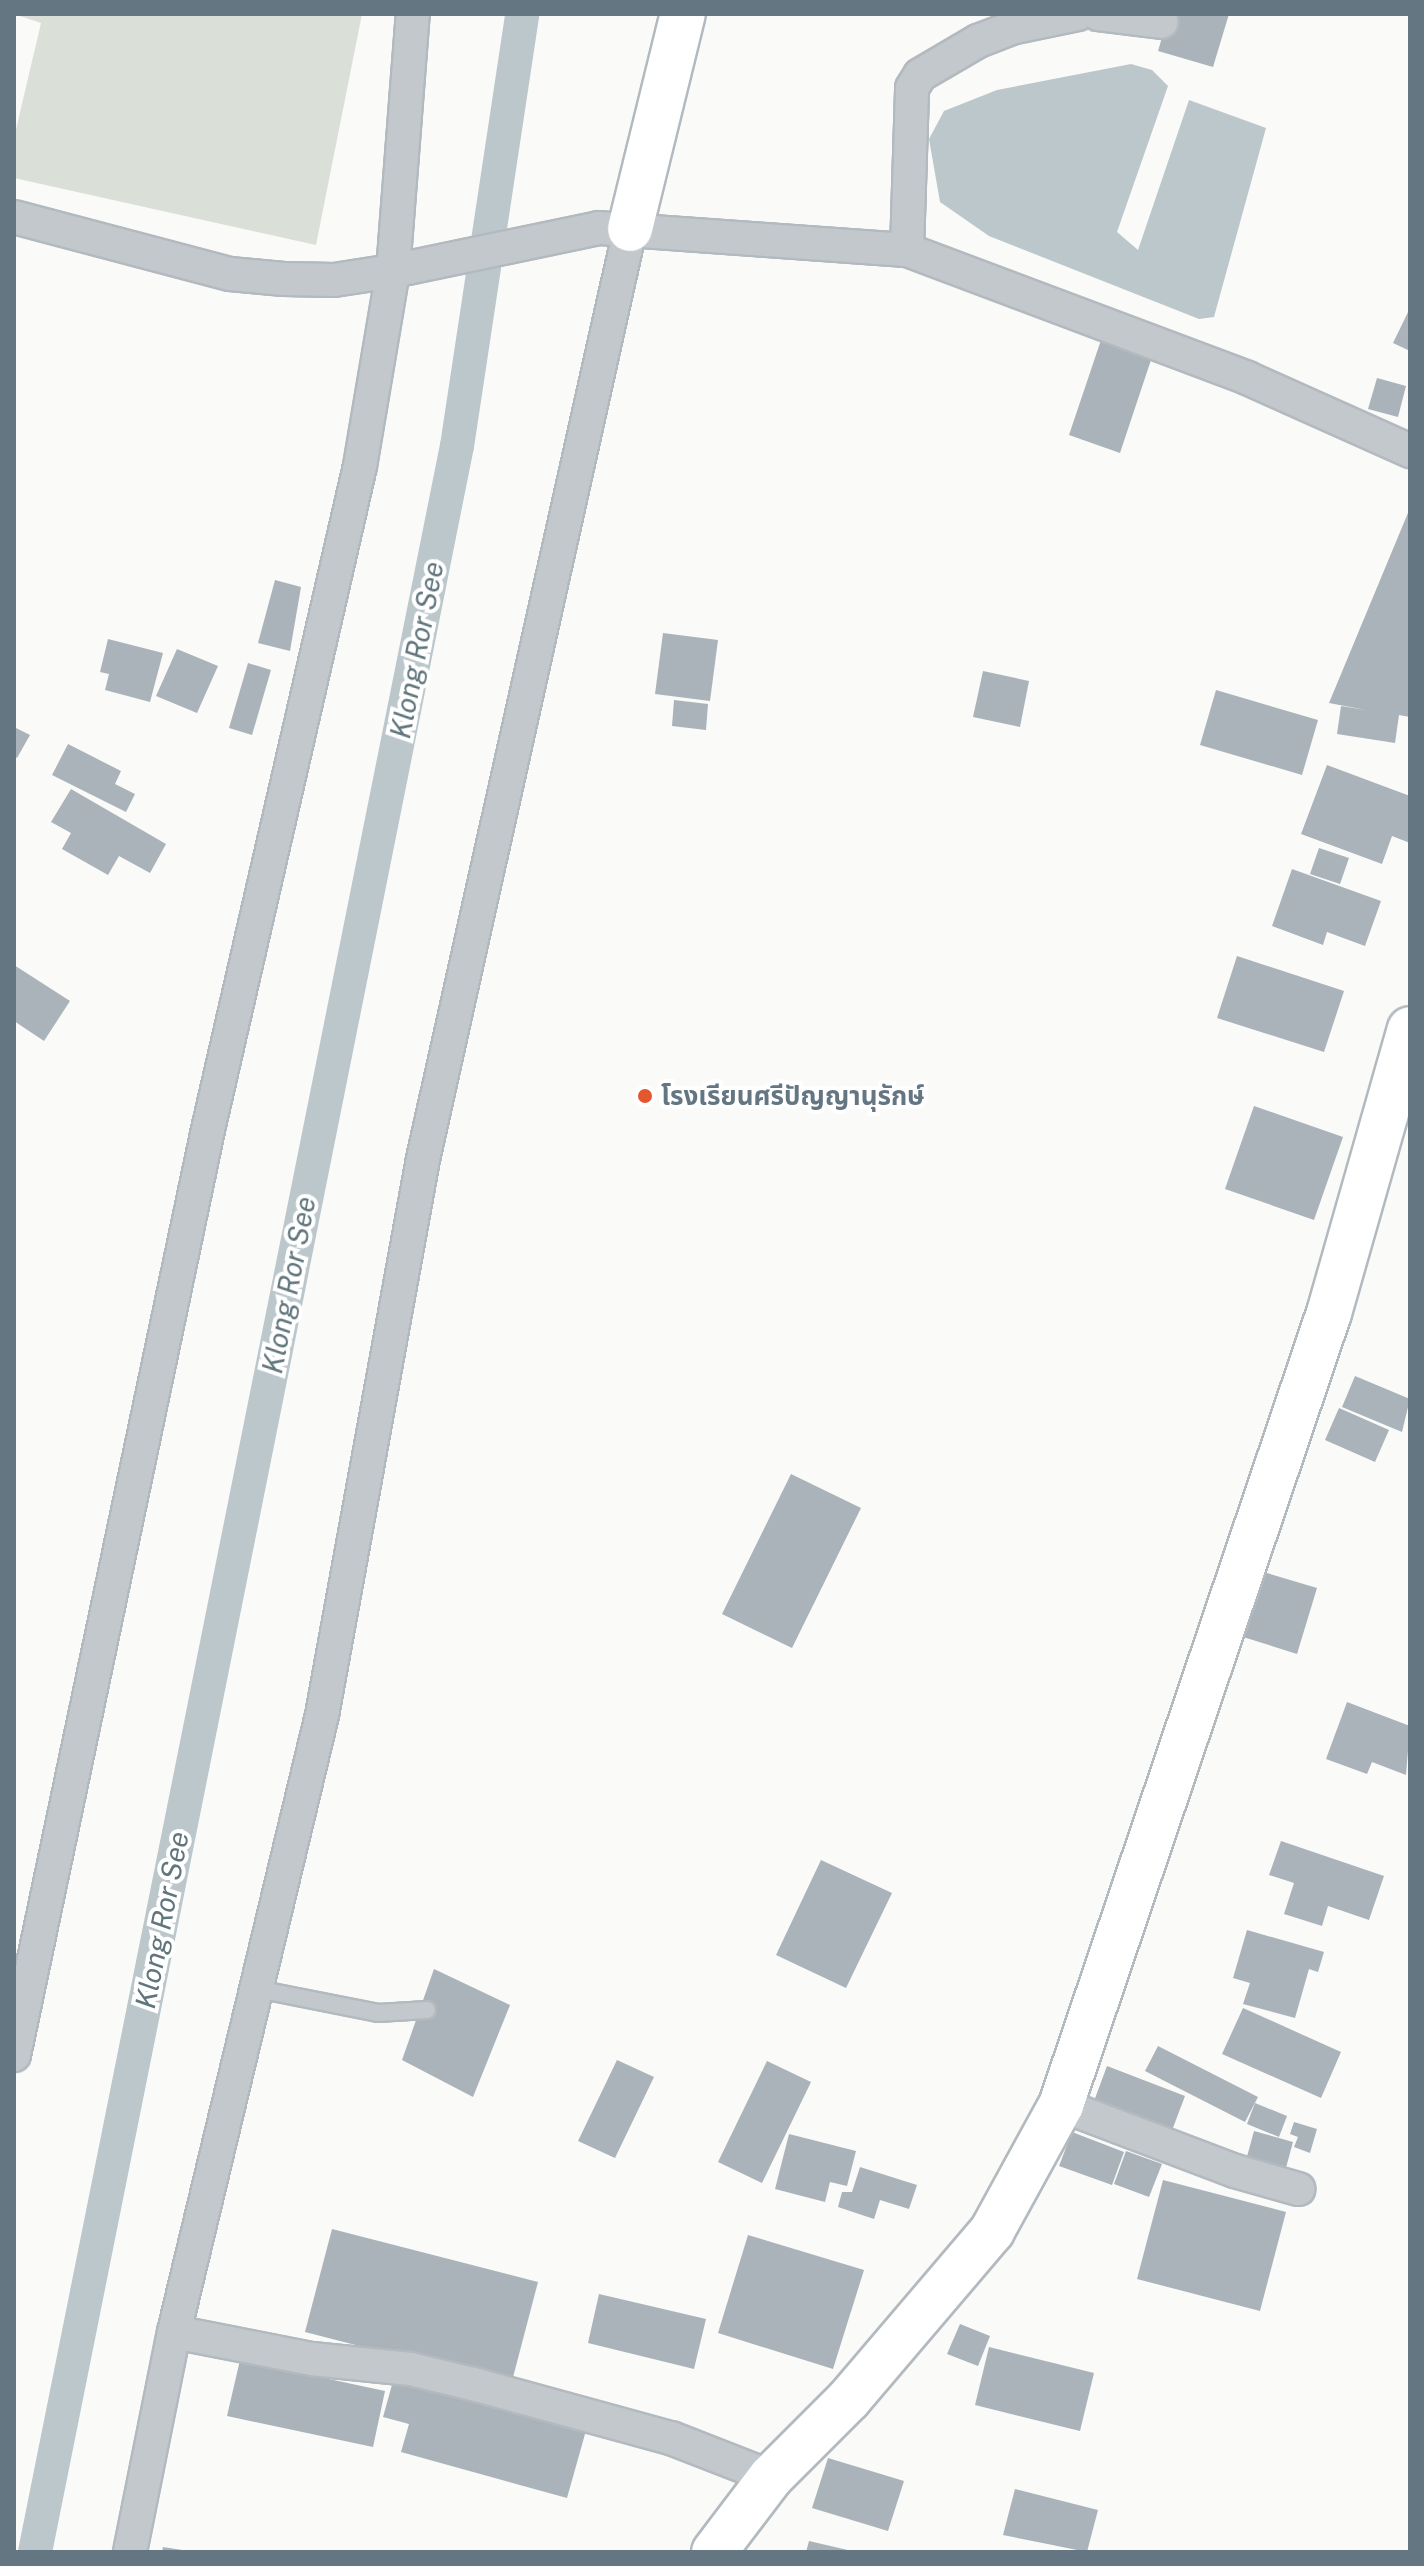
<!DOCTYPE html>
<html>
<head>
<meta charset="utf-8">
<style>
	body { margin:0 }
	#map { position:relative; width:1424px; height:2566px; overflow:hidden; background:#fafaf8; font-family:"Public Sans","Noto Sans Thai",sans-serif }
	div>[style] { position:absolute }
	.green>* { inset:0; background:#dadfd7 }
	.water>* { inset:0; background:#bbc7cb }
	.canal>* { height:34px; margin:-17px; padding:0 17px; transform-origin:17px; border-radius:17px; background:#bbc7cb }
	.building>* { inset:0; background:#aab3b9 }
	.roads { filter:drop-shadow(2px 0 #b3babf) drop-shadow(-2px 0 #b3babf) drop-shadow(0 2px #b3babf) drop-shadow(0 -2px #b3babf) }
	.lane>* { height:16px; margin:-8px; padding:0 8px; transform-origin:8px; border-radius:8px; background:#c3c8cc }
	.street>* { height:32px; margin:-16px; padding:0 16px; transform-origin:16px; border-radius:16px; background:#c3c8cc }
	.secondary>* { height:44px; margin:-22px; padding:0 22px; transform-origin:22px; border-radius:22px; background:#fff }
	.dots>* { width:22px; height:22px; translate:-50% -50%; box-sizing:border-box; border:4px solid #fff; border-radius:50% }
	span { translate:-50% -50%; white-space:nowrap; text-align:center; line-height:1.15; -webkit-text-stroke:8px #fff; paint-order:stroke }
	.poi-label { font-size:26px; color:#657683; font-weight:700 }
	.left { translate:0 -50%; text-align:left }
	.water-label { font-size:28px; color:#60757c; font-style:italic }
	.frame { position:absolute; inset:0; border:16px solid #657683; pointer-events:none }
</style>
</head>
<body>
<div id="map">
	<div class="green">
		<div style="clip-path:polygon(14px 14px,362px 14px,316px 245px,14px 178px,14px 138px,41px 23px)"></div>
	</div>
	<div class="water">
		<div style="clip-path:polygon(1131px 64px,1152px 70px,1168px 86px,1117px 232px,1138px 250px,1189px 100px,1266px 128px,1214px 317px,1199px 319px,989px 236px,940px 202px,929px 139px,944px 111px,997px 90px)"></div>
	</div>
	<div class="canal">
		<div style="left:35px;top:2552px;width:2148px;rotate:-78.67deg"></div>
		<div style="left:457px;top:446px;width:437px;rotate:-81.4deg"></div>
	</div>
	<div class="building">
		<div style="clip-path:polygon(1169px 14px,1229px 14px,1213px 67px,1158px 51px)"></div>
		<div style="clip-path:polygon(1410px 308px,1410px 351px,1393px 343px)"></div>
		<div style="clip-path:polygon(1101px 340px,1152px 357px,1120px 453px,1069px 435px)"></div>
		<div style="clip-path:polygon(1377px 378px,1406px 386px,1398px 417px,1368px 409px)"></div>
		<div style="clip-path:polygon(1410px 508px,1410px 717px,1399px 715px,1395px 743px,1337px 734px,1341px 706px,1366px 710px,1329px 703px)"></div>
		<div style="clip-path:polygon(275px 580px,301px 587px,290px 651px,258px 643px)"></div>
		<div style="clip-path:polygon(663px 633px,718px 640px,710px 701px,655px 694px)"></div>
		<div style="clip-path:polygon(108px 639px,163px 653px,150px 702px,105px 690px,109px 674px,100px 672px)"></div>
		<div style="clip-path:polygon(177px 649px,218px 666px,197px 713px,156px 696px)"></div>
		<div style="clip-path:polygon(248px 663px,271px 670px,252px 735px,229px 728px)"></div>
		<div style="clip-path:polygon(983px 671px,1029px 681px,1020px 727px,973px 717px)"></div>
		<div style="clip-path:polygon(1216px 690px,1318px 720px,1302px 775px,1200px 745px)"></div>
		<div style="clip-path:polygon(674px 700px,708px 704px,706px 730px,672px 726px)"></div>
		<div style="clip-path:polygon(14px 727px,30px 735px,17px 758px,14px 756px)"></div>
		<div style="clip-path:polygon(68px 744px,121px 771px,115px 784px,135px 794px,126px 812px,52px 775px)"></div>
		<div style="clip-path:polygon(1327px 765px,1410px 796px,1410px 843px,1392px 836px,1382px 864px,1301px 834px)"></div>
		<div style="clip-path:polygon(71px 789px,166px 844px,150px 873px,119px 856px,108px 875px,62px 849px,71px 833px,51px 822px)"></div>
		<div style="clip-path:polygon(1319px 848px,1349px 858px,1340px 884px,1310px 874px)"></div>
		<div style="clip-path:polygon(1292px 869px,1381px 901px,1365px 946px,1327px 932px,1323px 945px,1272px 926px)"></div>
		<div style="clip-path:polygon(1237px 956px,1344px 991px,1324px 1052px,1217px 1018px)"></div>
		<div style="clip-path:polygon(14px 965px,70px 1001px,44px 1041px,14px 1021px)"></div>
		<div style="clip-path:polygon(1254px 1106px,1343px 1137px,1314px 1220px,1225px 1189px)"></div>
		<div style="clip-path:polygon(1355px 1376px,1410px 1399px,1402px 1432px,1342px 1407px)"></div>
		<div style="clip-path:polygon(1339px 1408px,1389px 1430px,1375px 1462px,1325px 1440px)"></div>
		<div style="clip-path:polygon(791px 1474px,861px 1508px,792px 1648px,722px 1614px)"></div>
		<div style="clip-path:polygon(1260px 1571px,1317px 1588px,1297px 1654px,1240px 1636px)"></div>
		<div style="clip-path:polygon(1347px 1702px,1410px 1726px,1406px 1775px,1372px 1762px,1367px 1774px,1326px 1759px)"></div>
		<div style="clip-path:polygon(1281px 1841px,1384px 1876px,1369px 1920px,1328px 1906px,1322px 1926px,1284px 1914px,1294px 1883px,1269px 1875px)"></div>
		<div style="clip-path:polygon(821px 1860px,892px 1893px,846px 1988px,776px 1955px)"></div>
		<div style="clip-path:polygon(1247px 1930px,1324px 1952px,1318px 1972px,1309px 1969px,1295px 2018px,1243px 2004px,1250px 1983px,1233px 1978px)"></div>
		<div style="clip-path:polygon(434px 1969px,510px 2005px,473px 2097px,402px 2060px)"></div>
		<div style="clip-path:polygon(1243px 2008px,1341px 2052px,1321px 2098px,1222px 2054px)"></div>
		<div style="clip-path:polygon(1158px 2046px,1258px 2097px,1245px 2122px,1145px 2071px)"></div>
		<div style="clip-path:polygon(617px 2060px,654px 2077px,615px 2158px,578px 2141px)"></div>
		<div style="clip-path:polygon(767px 2061px,811px 2082px,762px 2183px,718px 2162px)"></div>
		<div style="clip-path:polygon(1107px 2066px,1185px 2096px,1168px 2141px,1090px 2112px)"></div>
		<div style="clip-path:polygon(1255px 2103px,1287px 2116px,1279px 2137px,1247px 2124px)"></div>
		<div style="clip-path:polygon(1294px 2122px,1317px 2129px,1310px 2153px,1294px 2147px,1298px 2137px,1290px 2134px)"></div>
		<div style="clip-path:polygon(1254px 2131px,1293px 2142px,1284px 2175px,1245px 2164px)"></div>
		<div style="clip-path:polygon(1072px 2132px,1124px 2152px,1112px 2185px,1059px 2166px)"></div>
		<div style="clip-path:polygon(789px 2134px,856px 2151px,847px 2186px,830px 2182px,825px 2202px,775px 2189px)"></div>
		<div style="clip-path:polygon(1126px 2151px,1162px 2164px,1149px 2197px,1114px 2184px)"></div>
		<div style="clip-path:polygon(860px 2167px,917px 2185px,909px 2209px,880px 2200px,874px 2219px,838px 2207px,842px 2192px,852px 2192px)"></div>
		<div style="clip-path:polygon(1163px 2180px,1286px 2212px,1260px 2311px,1137px 2279px)"></div>
		<div style="clip-path:polygon(332px 2229px,538px 2282px,511px 2385px,305px 2332px)"></div>
		<div style="clip-path:polygon(748px 2235px,864px 2270px,833px 2369px,718px 2333px)"></div>
		<div style="clip-path:polygon(599px 2294px,706px 2319px,694px 2369px,588px 2343px)"></div>
		<div style="clip-path:polygon(960px 2324px,990px 2336px,978px 2366px,947px 2354px)"></div>
		<div style="clip-path:polygon(989px 2347px,1094px 2373px,1080px 2431px,975px 2405px)"></div>
		<div style="clip-path:polygon(240px 2360px,385px 2391px,373px 2447px,227px 2416px)"></div>
		<div style="clip-path:polygon(395px 2374px,587px 2427px,567px 2498px,401px 2452px,409px 2424px,383px 2417px)"></div>
		<div style="clip-path:polygon(828px 2458px,904px 2481px,888px 2531px,812px 2508px)"></div>
		<div style="clip-path:polygon(1015px 2489px,1098px 2510px,1087px 2552px,1003px 2535px)"></div>
		<div style="clip-path:polygon(809px 2541px,852px 2551px,852px 2552px,806px 2552px)"></div>
		<div style="clip-path:polygon(163px 2547px,182px 2550px,182px 2552px,162px 2552px)"></div>
	</div>
	<div class="roads">
		<div class="lane">
			<div style="left:257px;top:1989px;width:123px;rotate:11.2deg"></div>
			<div style="left:378px;top:2013px;width:49px;rotate:-3.5deg"></div>
		</div>
		<div class="street">
			<div style="left:1098px;top:14px;width:64px;rotate:7.1deg"></div>
			<div style="left:14px;top:217px;width:223px;rotate:14.8deg"></div>
			<div style="left:230px;top:274px;width:54px;rotate:5.3deg"></div>
			<div style="left:284px;top:279px;width:50px;rotate:1.1deg"></div>
			<div style="left:334px;top:280px;width:60px;rotate:-8.7deg"></div>
			<div style="left:393px;top:271px;width:210px;rotate:-11.8deg"></div>
			<div style="left:599px;top:228px;width:309px;rotate:4.1deg"></div>
			<div style="left:907px;top:250px;width:363px;rotate:20.6deg"></div>
			<div style="left:1247px;top:378px;width:179px;rotate:24.1deg"></div>
			<div style="left:907px;top:250px;width:162px;rotate:-88.2deg"></div>
			<div style="left:912px;top:88px;width:15px;rotate:-58deg"></div>
			<div style="left:920px;top:75px;width:67px;rotate:-30.4deg"></div>
			<div style="left:978px;top:41px;width:40px;rotate:-21deg"></div>
			<div style="left:1015px;top:27px;width:64px;rotate:-11.7deg"></div>
			<div style="left:14px;top:2055px;width:941px;rotate:-78.16deg"></div>
			<div style="left:207px;top:1134px;width:685px;rotate:-77.1deg"></div>
			<div style="left:360px;top:466px;width:198px;rotate:-80.4deg"></div>
			<div style="left:393px;top:271px;width:258px;rotate:-85.6deg"></div>
			<div style="left:1061px;top:2105px;width:186px;rotate:20.8deg"></div>
			<div style="left:1235px;top:2171px;width:66px;rotate:15.9deg"></div>
			<div style="left:174px;top:2332px;width:141px;rotate:11.1deg"></div>
			<div style="left:312px;top:2359px;width:99px;rotate:5.8deg"></div>
			<div style="left:410px;top:2369px;width:65px;rotate:13.4deg"></div>
			<div style="left:473px;top:2384px;width:205px;rotate:15.3deg"></div>
			<div style="left:671px;top:2438px;width:107px;rotate:21.3deg"></div>
			<div style="left:130px;top:2552px;width:224px;rotate:-78.7deg"></div>
			<div style="left:174px;top:2332px;width:635px;rotate:-76.51deg"></div>
			<div style="left:322px;top:1715px;width:565px;rotate:-79.7deg"></div>
			<div style="left:423px;top:1159px;width:953px;rotate:-77.45deg"></div>
		</div>
		<div class="secondary">
			<div style="left:630px;top:229px;width:221px;rotate:-76.2deg"></div>
			<div style="left:714px;top:2552px;width:94px;rotate:-52.8deg"></div>
			<div style="left:771px;top:2477px;width:110px;rotate:-45deg"></div>
			<div style="left:849px;top:2399px;width:221px;rotate:-49.6deg"></div>
			<div style="left:992px;top:2231px;width:144px;rotate:-61.3deg"></div>
			<div style="left:1061px;top:2105px;width:836px;rotate:-71.31deg"></div>
			<div style="left:1329px;top:1313px;width:295px;rotate:-74.1deg"></div>
		</div>
	</div>
	<div class="dots">
		<div style="left:645px;top:1096px;background:#e4572e"></div>
	</div>
	<div class="poi-label">
		<span class="left" style="left:661px;top:1096px">โรงเรียนศรีปัญญานุรักษ์</span>
	</div>
	<div class="water-label">
		<span style="left:417px;top:650px;rotate:-79deg">Klong Ror See</span>
		<span style="left:289px;top:1285px;rotate:-79deg">Klong Ror See</span>
		<span style="left:162px;top:1920px;rotate:-79deg">Klong Ror See</span>
	</div>
	<div class="frame"></div>
</div>
</body>
</html>
